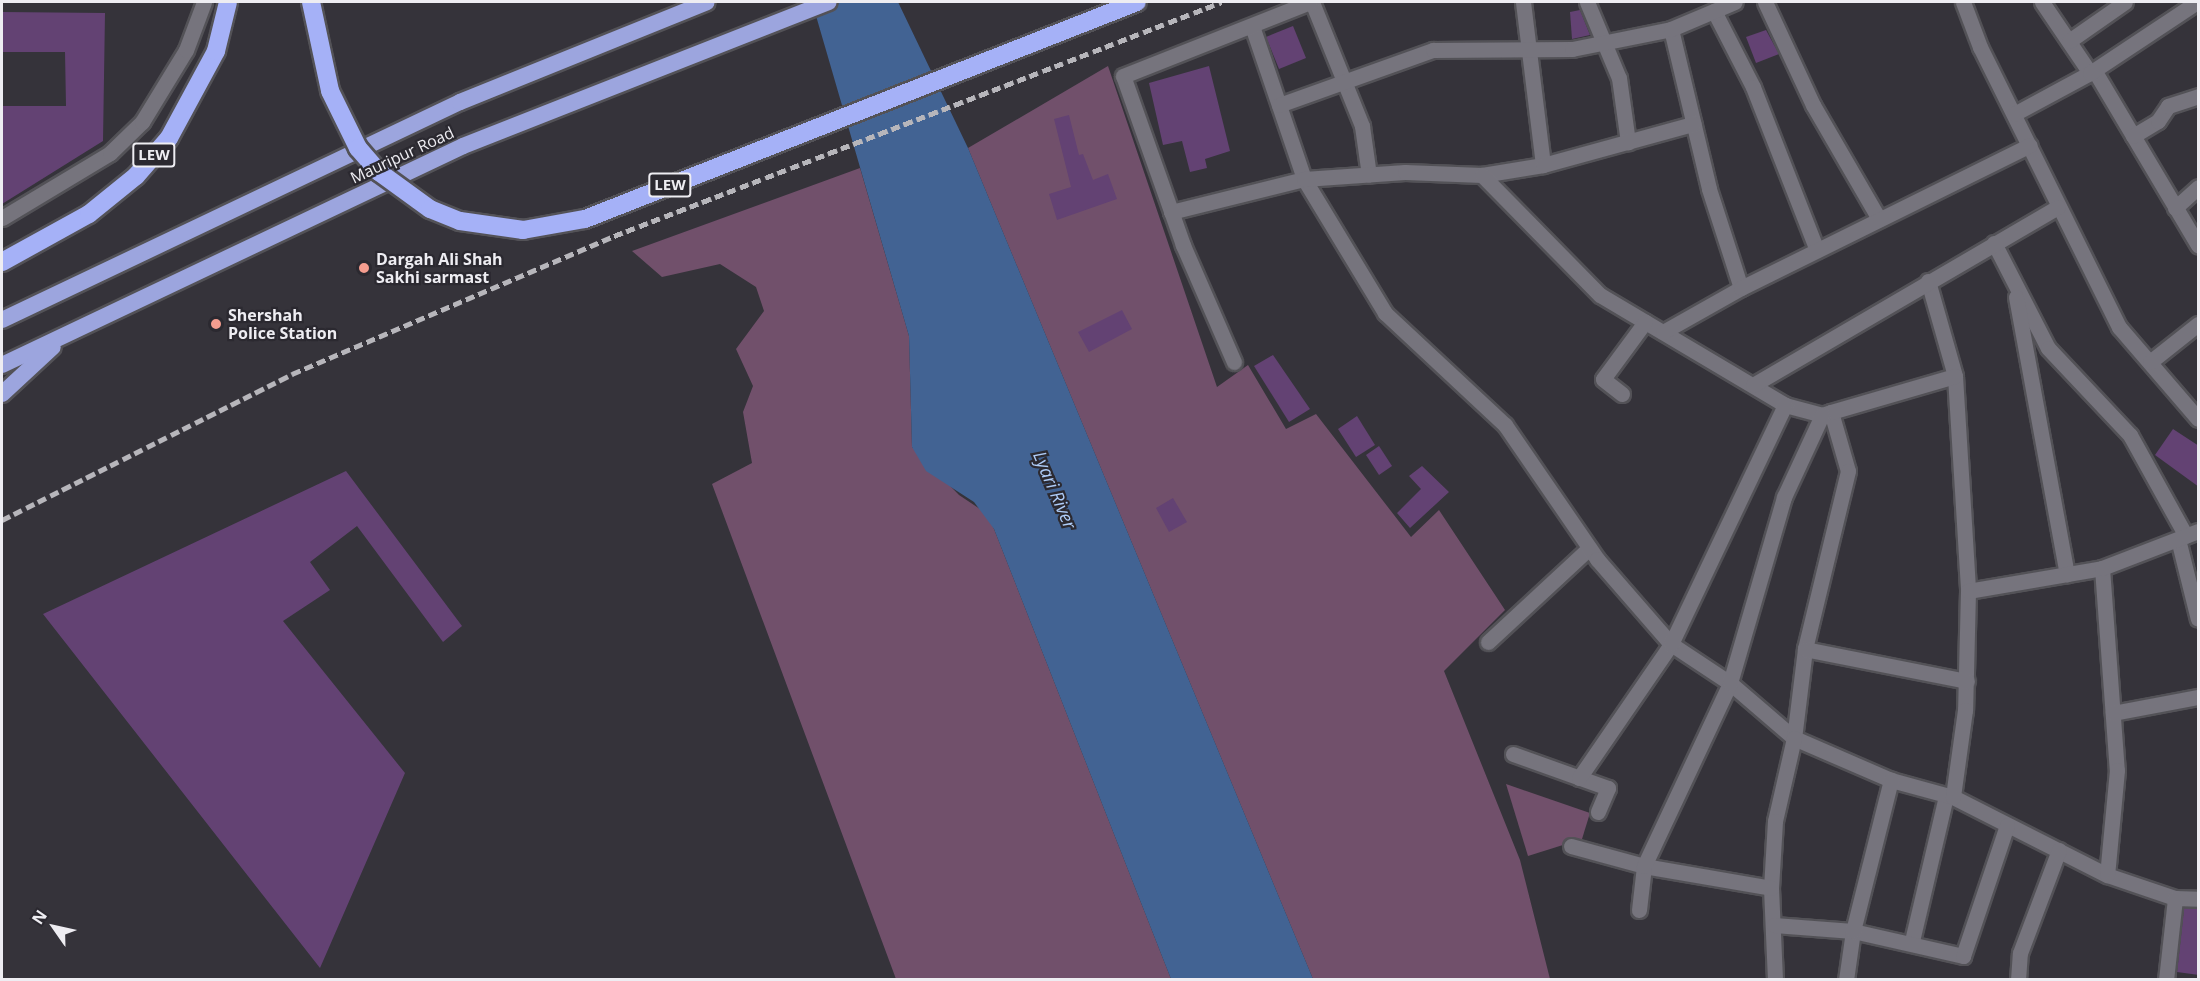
<!DOCTYPE html>
<html>
<head>
<meta charset="utf-8">
<style>
	body { margin:0 }
	#map { position:relative; width:2200px; height:981px; overflow:hidden; background:#35333a; font-family:"Open Sans",sans-serif }
	div>[style] { position:absolute }
	.green>* { inset:0; background:#71506b }
	.water>* { inset:0; background:#426393 }
	.building>* { inset:0; background:#634273 }
	.roads { filter:drop-shadow(2px 0 #535257) drop-shadow(-2px 0 #535257) drop-shadow(0 2px #535257) drop-shadow(0 -2px #535257) }
	.pedestrian>* { height:15px; margin:-7.5px; padding:0 7.5px; transform-origin:7.5px; border-radius:7.5px; background:#76747d }
	.minor>* { height:15px; margin:-7.5px; padding:0 7.5px; transform-origin:7.5px; border-radius:7.5px; background:#76747d }
	.tertiary>* { height:15px; margin:-7.5px; padding:0 7.5px; transform-origin:7.5px; border-radius:7.5px; background:#76747d }
	.trunk>* { height:16px; margin:-8px; padding:0 8px; transform-origin:8px; border-radius:8px; background:#9ca5de }
	.motorway>* { height:18px; margin:-9px; padding:0 9px; transform-origin:9px; border-radius:9px; background:#a5b1f7 }
	.rail>* { height:4.5px; margin-top:-2.25px; transform-origin:0; background:repeating-linear-gradient(90deg,#b7b6bb 0 9px,transparent 0 13.5px) }
	.bridges { filter:drop-shadow(2px 0 #535257) drop-shadow(-2px 0 #535257) drop-shadow(0 2px #535257) drop-shadow(0 -2px #535257) }
	.motorway-bridge>* { height:18px; margin:-9px; padding:0 9px; transform-origin:9px; border-radius:9px; background:#a5b1f7 }
	.dots>* { width:16px; height:16px; translate:-50% -50%; box-sizing:border-box; border:3px solid #2b2930; border-radius:50% }
	span { translate:-50% -50%; white-space:nowrap; text-align:center; line-height:1.15; -webkit-text-stroke:4.5px #2b2930; paint-order:stroke }
	.shield-label span { padding:2px 4px; background:#2b2930; border:2px solid; border-radius:4px; -webkit-text-stroke-width:0 }
	.shield-label { font-size:15px; color:#eeedf2; font-weight:700 }
	.street-label { font-size:16px; color:#eeedf2 }
	.poi-label { font-size:16px; color:#eeedf2; font-weight:700 }
	.left { translate:0 -50%; text-align:left }
	.water-label { font-size:18px; color:#aeccf8; font-style:italic }
	.frame { position:absolute; inset:0; border:3px solid #eeedf2; pointer-events:none }
	.north { position:absolute; left:24px; top:897px; width:60px; height:60px; -webkit-text-stroke:4px #2b2930; paint-order:stroke; rotate:304deg; font-size:16px; font-weight:700; line-height:24px; text-align:center; color:#eeedf2 }
	.north::after { content:''; display:block; margin:auto; width:21px; height:27px; background:#eeedf2; clip-path:polygon(50% 0,100% 100%,50% 72%,0 100%) }
</style>
</head>
<body>
<div id="map">
	<div class="green">
		<div style="clip-path:polygon(1108px 66px,1217px 387px,1248px 365px,1286px 429px,1316px 414px,1411px 537px,1439px 510px,1505px 610px,1444px 671px,1520px 860px,1550px 979px,1313px 979px,968px 148px)"></div>
		<div style="clip-path:polygon(860px 168px,909px 336px,912px 447px,959px 495px,986px 513px,994px 529px,1171px 979px,896px 979px,712px 484px,752px 463px,743px 412px,753px 386px,736px 349px,764px 311px,756px 287px,720px 264px,662px 277px,632px 251px)"></div>
		<div style="clip-path:polygon(1506px 784px,1590px 813px,1582px 839px,1528px 856px)"></div>
	</div>
	<div class="water">
		<div style="clip-path:polygon(812px 2px,898px 2px,968px 148px,1313px 979px,1171px 979px,994px 529px,974px 502px,926px 471px,912px 447px,909px 336px)"></div>
	</div>
	<div class="building">
		<div style="clip-path:polygon(1580px 10px,1590px 35px,1572px 39px,1570px 12px)"></div>
		<div style="clip-path:polygon(2px 12px,105px 13px,103px 141px,2px 204px,2px 106px,66px 106px,65px 52px,2px 52px)"></div>
		<div style="clip-path:polygon(1293px 26px,1306px 58px,1279px 69px,1266px 37px)"></div>
		<div style="clip-path:polygon(1766px 30px,1779px 54px,1756px 63px,1746px 37px)"></div>
		<div style="clip-path:polygon(1209px 66px,1230px 151px,1205px 159px,1207px 168px,1190px 172px,1182px 141px,1163px 145px,1149px 83px)"></div>
		<div style="clip-path:polygon(1069px 115px,1079px 155px,1083px 154px,1093px 180px,1108px 174px,1117px 199px,1057px 220px,1049px 194px,1071px 187px,1054px 119px)"></div>
		<div style="clip-path:polygon(1122px 310px,1132px 329px,1089px 352px,1078px 332px)"></div>
		<div style="clip-path:polygon(1273px 355px,1310px 409px,1289px 422px,1254px 366px)"></div>
		<div style="clip-path:polygon(1357px 416px,1375px 445px,1356px 457px,1338px 429px)"></div>
		<div style="clip-path:polygon(2173px 429px,2199px 446px,2199px 487px,2155px 455px)"></div>
		<div style="clip-path:polygon(1379px 446px,1392px 466px,1379px 475px,1366px 455px)"></div>
		<div style="clip-path:polygon(1422px 466px,1449px 492px,1410px 528px,1397px 513px,1421px 489px,1409px 476px)"></div>
		<div style="clip-path:polygon(346px 471px,462px 626px,443px 642px,357px 526px,310px 562px,330px 590px,283px 621px,405px 773px,320px 968px,43px 614px)"></div>
		<div style="clip-path:polygon(1173px 498px,1187px 522px,1169px 532px,1156px 508px)"></div>
		<div style="clip-path:polygon(2184px 908px,2199px 909px,2199px 975px,2177px 972px)"></div>
	</div>
	<div class="roads">
		<div class="pedestrian">
			<div style="left:1488px;top:642px;width:138px;rotate:-42.9deg"></div>
			<div style="left:1513px;top:754px;width:101px;rotate:19.7deg"></div>
			<div style="left:1608px;top:788px;width:26px;rotate:113deg"></div>
			<div style="left:1912px;top:941px;width:149px;rotate:-76.8deg"></div>
		</div>
		<div class="minor">
			<div style="left:1312px;top:2px;width:134px;rotate:68deg"></div>
			<div style="left:1362px;top:126px;width:49px;rotate:81.9deg"></div>
			<div style="left:1523px;top:2px;width:164px;rotate:83deg"></div>
			<div style="left:1587px;top:2px;width:82px;rotate:67.2deg"></div>
			<div style="left:1619px;top:78px;width:65px;rotate:82deg"></div>
			<div style="left:1765px;top:2px;width:114px;rotate:65deg"></div>
			<div style="left:1813px;top:105px;width:132px;rotate:59.9deg"></div>
			<div style="left:1963px;top:2px;width:48px;rotate:69.3deg"></div>
			<div style="left:1980px;top:47px;width:313px;rotate:63.6deg"></div>
			<div style="left:2119px;top:327px;width:121px;rotate:49.3deg"></div>
			<div style="left:2042px;top:2px;width:86px;rotate:55.9deg"></div>
			<div style="left:1714px;top:11px;width:85px;rotate:62.8deg"></div>
			<div style="left:1753px;top:87px;width:175px;rotate:68.6deg"></div>
			<div style="left:1252px;top:26px;width:162px;rotate:71.2deg"></div>
			<div style="left:1304px;top:179px;width:157px;rotate:58.8deg"></div>
			<div style="left:1385px;top:313px;width:164px;rotate:43deg"></div>
			<div style="left:1505px;top:425px;width:163px;rotate:55.5deg"></div>
			<div style="left:1597px;top:559px;width:113px;rotate:49deg"></div>
			<div style="left:1671px;top:644px;width:71px;rotate:33.5deg"></div>
			<div style="left:1730px;top:683px;width:84px;rotate:40.7deg"></div>
			<div style="left:1794px;top:738px;width:106px;rotate:23.4deg"></div>
			<div style="left:1891px;top:780px;width:64px;rotate:15.3deg"></div>
			<div style="left:1953px;top:797px;width:173px;rotate:26.9deg"></div>
			<div style="left:2107px;top:875px;width:72px;rotate:18.7deg"></div>
			<div style="left:2175px;top:898px;width:23px;rotate:2deg"></div>
			<div style="left:1671px;top:29px;width:164px;rotate:76.6deg"></div>
			<div style="left:1709px;top:189px;width:104px;rotate:72.1deg"></div>
			<div style="left:2069px;top:41px;width:68px;rotate:-34.9deg"></div>
			<div style="left:2094px;top:70px;width:204px;rotate:59.3deg"></div>
			<div style="left:1279px;top:105px;width:164px;rotate:-19.7deg"></div>
			<div style="left:1433px;top:50px;width:139px;rotate:-0.4deg"></div>
			<div style="left:1572px;top:49px;width:101px;rotate:-11.4deg"></div>
			<div style="left:1671px;top:29px;width:69px;rotate:-22.9deg"></div>
			<div style="left:2014px;top:114px;width:86px;rotate:-28.3deg"></div>
			<div style="left:2090px;top:73px;width:128px;rotate:-33.6deg"></div>
			<div style="left:2133px;top:136px;width:29px;rotate:-31deg"></div>
			<div style="left:2158px;top:121px;width:18px;rotate:-56deg"></div>
			<div style="left:2168px;top:106px;width:32px;rotate:-18deg"></div>
			<div style="left:1482px;top:175px;width:62px;rotate:-9.3deg"></div>
			<div style="left:1543px;top:165px;width:156px;rotate:-15.3deg"></div>
			<div style="left:2175px;top:208px;width:31px;rotate:-42deg"></div>
			<div style="left:1171px;top:212px;width:137px;rotate:-13.9deg"></div>
			<div style="left:1304px;top:179px;width:101px;rotate:-4deg"></div>
			<div style="left:1405px;top:172px;width:77px;rotate:2.2deg"></div>
			<div style="left:1482px;top:175px;width:168px;rotate:45.5deg"></div>
			<div style="left:1600px;top:295px;width:215px;rotate:30.7deg"></div>
			<div style="left:1785px;top:405px;width:38px;rotate:15deg"></div>
			<div style="left:1822px;top:415px;width:9px;rotate:-18deg"></div>
			<div style="left:1831px;top:412px;width:61px;rotate:73.9deg"></div>
			<div style="left:1848px;top:471px;width:183px;rotate:103.6deg"></div>
			<div style="left:1805px;top:649px;width:90px;rotate:97deg"></div>
			<div style="left:1794px;top:738px;width:85px;rotate:102.9deg"></div>
			<div style="left:1775px;top:821px;width:67px;rotate:93.4deg"></div>
			<div style="left:1771px;top:888px;width:92px;rotate:87.5deg"></div>
			<div style="left:1994px;top:243px;width:118px;rotate:62.8deg"></div>
			<div style="left:2048px;top:348px;width:120px;rotate:46.7deg"></div>
			<div style="left:2130px;top:435px;width:115px;rotate:61deg"></div>
			<div style="left:1928px;top:281px;width:99px;rotate:74.1deg"></div>
			<div style="left:1955px;top:376px;width:215px;rotate:86.5deg"></div>
			<div style="left:1968px;top:591px;width:119px;rotate:91.4deg"></div>
			<div style="left:1965px;top:710px;width:88px;rotate:97.9deg"></div>
			<div style="left:2016px;top:297px;width:282px;rotate:79.6deg"></div>
			<div style="left:1663px;top:332px;width:90px;rotate:-29.4deg"></div>
			<div style="left:1741px;top:288px;width:322px;rotate:-26.3deg"></div>
			<div style="left:1234px;top:362px;width:128px;rotate:-113.6deg"></div>
			<div style="left:1183px;top:245px;width:179px;rotate:-109.5deg"></div>
			<div style="left:1123px;top:76px;width:201px;rotate:-21.6deg"></div>
			<div style="left:2150px;top:362px;width:61px;rotate:-38.4deg"></div>
			<div style="left:1753px;top:385px;width:353px;rotate:-30.3deg"></div>
			<div style="left:1622px;top:394px;width:24px;rotate:-142deg"></div>
			<div style="left:1603px;top:379px;width:71px;rotate:-53.6deg"></div>
			<div style="left:1831px;top:412px;width:129px;rotate:-16.2deg"></div>
			<div style="left:2178px;top:539px;width:82px;rotate:76deg"></div>
			<div style="left:2102px;top:568px;width:203px;rotate:85.8deg"></div>
			<div style="left:2117px;top:770px;width:105px;rotate:95.4deg"></div>
			<div style="left:1968px;top:591px;width:136px;rotate:-9.7deg"></div>
			<div style="left:2102px;top:568px;width:103px;rotate:-21.1deg"></div>
			<div style="left:1805px;top:649px;width:165px;rotate:11.2deg"></div>
			<div style="left:2113px;top:713px;width:86px;rotate:-10.7deg"></div>
			<div style="left:1579px;top:778px;width:163px;rotate:-55.5deg"></div>
			<div style="left:1671px;top:644px;width:265px;rotate:-64.5deg"></div>
			<div style="left:1571px;top:846px;width:76px;rotate:15.3deg"></div>
			<div style="left:1644px;top:866px;width:129px;rotate:9.8deg"></div>
			<div style="left:1639px;top:910px;width:44px;rotate:-83.5deg"></div>
			<div style="left:1644px;top:866px;width:202px;rotate:-64.8deg"></div>
			<div style="left:1730px;top:683px;width:194px;rotate:-73.8deg"></div>
			<div style="left:1784px;top:497px;width:90px;rotate:-65.1deg"></div>
			<div style="left:1774px;top:925px;width:79px;rotate:4.3deg"></div>
			<div style="left:1853px;top:931px;width:113px;rotate:12.8deg"></div>
			<div style="left:1963px;top:956px;width:138px;rotate:-71.4deg"></div>
			<div style="left:1846px;top:980px;width:49px;rotate:-81.9deg"></div>
			<div style="left:1853px;top:931px;width:156px;rotate:-75.9deg"></div>
			<div style="left:2018px;top:980px;width:27px;rotate:-86deg"></div>
			<div style="left:2020px;top:953px;width:110px;rotate:-69.3deg"></div>
			<div style="left:2166px;top:980px;width:82px;rotate:-83.7deg"></div>
		</div>
		<div class="tertiary">
			<div style="left:2px;top:218px;width:126px;rotate:-31deg"></div>
			<div style="left:110px;top:153px;width:45px;rotate:-44.1deg"></div>
			<div style="left:142px;top:122px;width:84px;rotate:-58.6deg"></div>
			<div style="left:186px;top:50px;width:51px;rotate:-69.4deg"></div>
		</div>
		<div class="trunk">
			<div style="left:2px;top:320px;width:507px;rotate:-25.45deg"></div>
			<div style="left:460px;top:102px;width:266px;rotate:-22deg"></div>
			<div style="left:2px;top:365px;width:510px;rotate:-25.41deg"></div>
			<div style="left:463px;top:146px;width:393px;rotate:-21.5deg"></div>
			<div style="left:2px;top:394px;width:69px;rotate:-42.7deg"></div>
		</div>
		<div class="motorway">
			<div style="left:2px;top:262px;width:99px;rotate:-28.9deg"></div>
			<div style="left:89px;top:214px;width:60px;rotate:-39deg"></div>
			<div style="left:136px;top:176px;width:50px;rotate:-49deg"></div>
			<div style="left:169px;top:138px;width:99px;rotate:-61.6deg"></div>
			<div style="left:216px;top:51px;width:50px;rotate:-76.2deg"></div>
		</div>
	</div>
	<div class="rail">
		<div style="left:2px;top:520px;width:325px;rotate:-26.7deg"></div>
		<div style="left:292px;top:374px;width:350px;rotate:-23.2deg"></div>
		<div style="left:614px;top:236px;width:651px;rotate:-21.05deg"></div>
	</div>
	<div class="bridges">
		<div class="motorway-bridge">
			<div style="left:311px;top:2px;width:91px;rotate:77.9deg"></div>
			<div style="left:330px;top:91px;width:64px;rotate:63.8deg"></div>
			<div style="left:358px;top:148px;width:32px;rotate:49deg"></div>
			<div style="left:379px;top:172px;width:63px;rotate:36deg"></div>
			<div style="left:430px;top:209px;width:32px;rotate:22deg"></div>
			<div style="left:460px;top:221px;width:64px;rotate:8.1deg"></div>
			<div style="left:523px;top:230px;width:63px;rotate:-10.1deg"></div>
			<div style="left:585px;top:219px;width:593px;rotate:-21.46deg"></div>
		</div>
	</div>
	<div class="dots">
		<div style="left:364px;top:268px;background:#f59d8f"></div>
		<div style="left:216px;top:324px;background:#f59d8f"></div>
	</div>
	<div class="shield-label">
		<span style="left:154px;top:155px">LEW</span>
		<span style="left:670px;top:185px">LEW</span>
	</div>
	<div class="street-label">
		<span style="left:402px;top:155px;rotate:-25deg">Mauripur Road</span>
	</div>
	<div class="poi-label">
		<span class="left" style="left:376px;top:268px">Dargah Ali Shah<br>Sakhi sarmast</span>
		<span class="left" style="left:228px;top:324px">Shershah<br>Police Station</span>
	</div>
	<div class="water-label">
		<span style="left:1055px;top:490px;rotate:67deg">Lyari River</span>
	</div>
	<div class="frame"></div>
	<div class="north">N</div>
</div>
</body>
</html>
